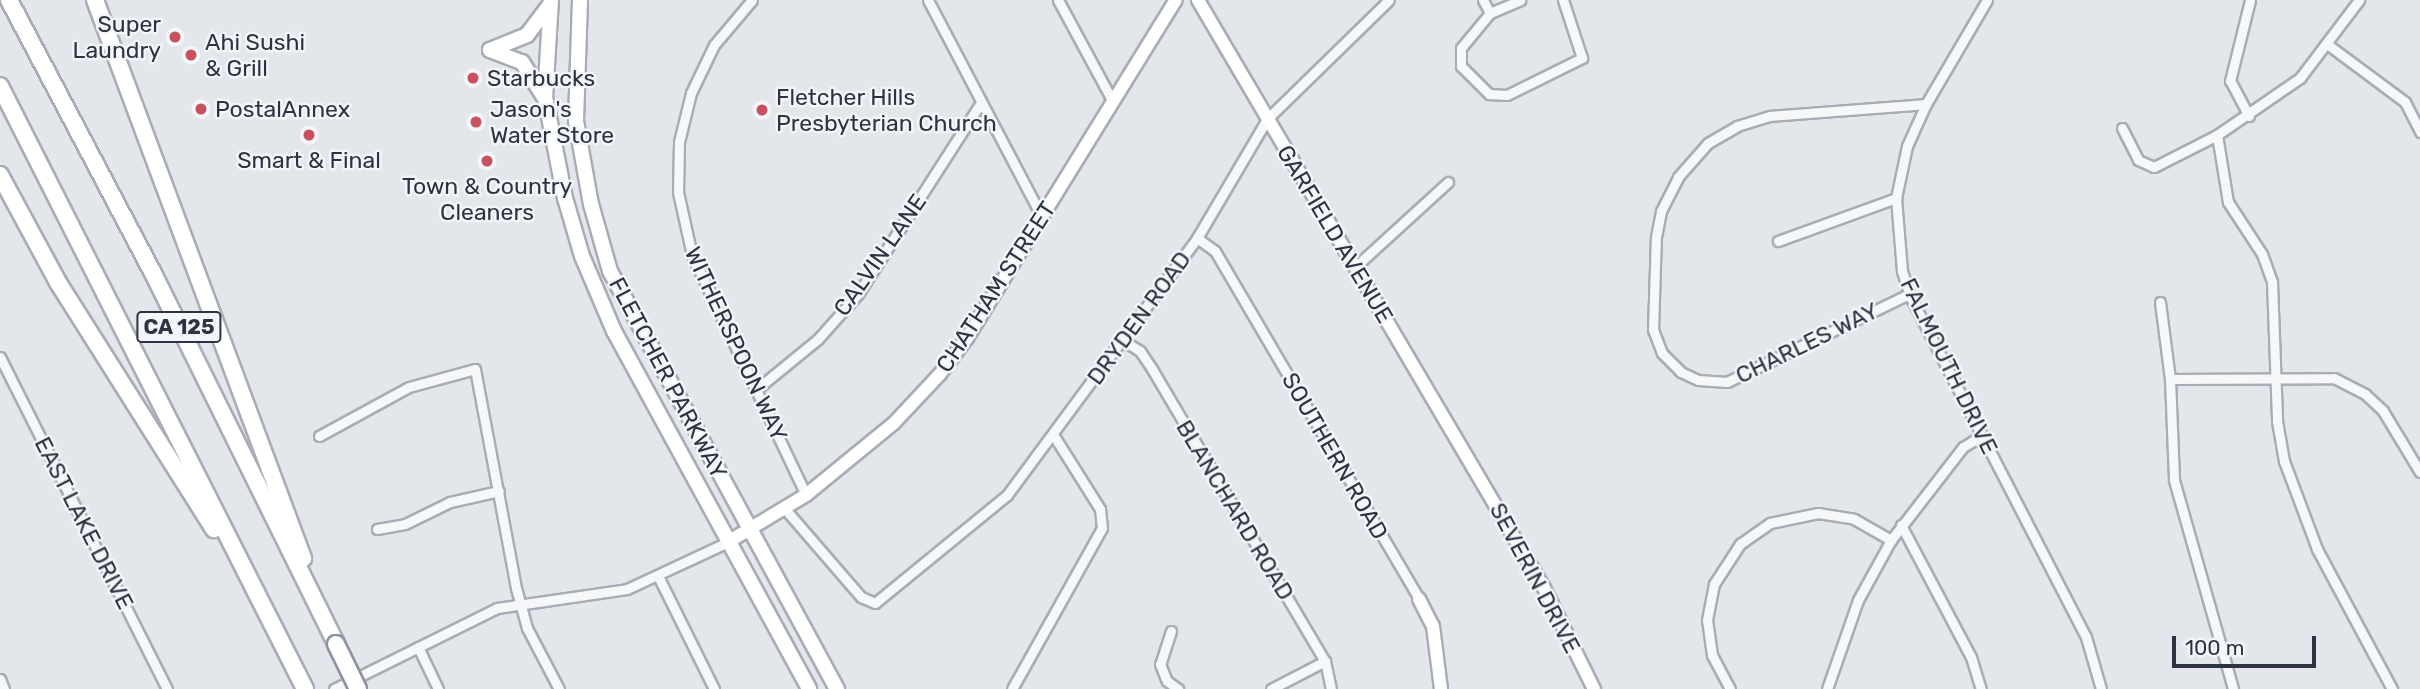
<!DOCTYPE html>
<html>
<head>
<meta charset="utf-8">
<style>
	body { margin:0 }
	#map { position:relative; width:2420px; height:689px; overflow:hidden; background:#e3e6eb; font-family:Rubik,sans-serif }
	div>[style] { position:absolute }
	.roads { filter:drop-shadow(2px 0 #a8adb5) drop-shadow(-2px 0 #a8adb5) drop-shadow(0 2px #a8adb5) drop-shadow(0 -2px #a8adb5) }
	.street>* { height:9px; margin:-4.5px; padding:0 4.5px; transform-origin:4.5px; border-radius:4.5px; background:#f6f7f9 }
	.secondary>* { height:12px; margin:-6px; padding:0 6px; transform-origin:6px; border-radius:6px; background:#fff }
	.primary>* { height:14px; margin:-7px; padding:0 7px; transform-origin:7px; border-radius:7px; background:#fff }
	.highway>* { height:16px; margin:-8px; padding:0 8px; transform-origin:8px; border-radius:8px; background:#fff }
	.bridges { filter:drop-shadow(2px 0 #8c93a0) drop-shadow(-2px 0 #8c93a0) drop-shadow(0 2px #8c93a0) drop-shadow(0 -2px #8c93a0) }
	.highway-bridge>* { height:16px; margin:-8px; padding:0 8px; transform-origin:8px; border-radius:8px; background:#fff }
	.dots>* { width:19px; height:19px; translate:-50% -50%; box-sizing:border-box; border:4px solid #f3f5f8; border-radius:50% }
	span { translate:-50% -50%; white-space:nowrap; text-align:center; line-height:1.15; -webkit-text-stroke:5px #f3f5f8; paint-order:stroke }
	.shield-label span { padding:2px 5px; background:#f3f5f8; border:2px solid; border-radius:5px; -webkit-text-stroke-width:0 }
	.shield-label { font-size:21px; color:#2c3342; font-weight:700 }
	.poi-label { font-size:23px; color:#2c3342 }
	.right { translate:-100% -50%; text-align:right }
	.left { translate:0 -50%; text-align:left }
	.street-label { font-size:23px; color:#2c3342 }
	.scale { position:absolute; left:2172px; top:636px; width:144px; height:32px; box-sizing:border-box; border:4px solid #2c3342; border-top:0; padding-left:9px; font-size:21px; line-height:24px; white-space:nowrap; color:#2c3342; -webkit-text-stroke:5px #f3f5f8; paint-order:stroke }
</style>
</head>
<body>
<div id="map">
	<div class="roads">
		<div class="street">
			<div style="left:752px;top:0;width:59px;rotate:130.2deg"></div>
			<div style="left:714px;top:45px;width:53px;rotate:115.6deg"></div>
			<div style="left:691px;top:93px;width:50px;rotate:103.8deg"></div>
			<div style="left:679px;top:142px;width:50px;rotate:91.1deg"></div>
			<div style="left:678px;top:192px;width:65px;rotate:77.5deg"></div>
			<div style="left:692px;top:255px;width:266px;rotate:64.6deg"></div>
			<div style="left:928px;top:0;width:245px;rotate:62.3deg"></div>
			<div style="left:1058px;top:0;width:114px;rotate:61.6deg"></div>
			<div style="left:1483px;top:0;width:15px;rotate:62deg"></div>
			<div style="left:1490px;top:13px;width:45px;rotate:129.6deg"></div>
			<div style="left:1461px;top:48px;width:18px;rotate:90deg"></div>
			<div style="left:1461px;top:66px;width:40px;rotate:45deg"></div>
			<div style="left:1489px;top:94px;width:18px;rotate:3deg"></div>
			<div style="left:1507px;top:95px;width:84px;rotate:-26.3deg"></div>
			<div style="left:1582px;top:58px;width:61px;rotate:-108.1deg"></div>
			<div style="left:1987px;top:0;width:121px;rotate:120.4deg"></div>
			<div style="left:1926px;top:104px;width:46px;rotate:114.3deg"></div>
			<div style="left:1907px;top:146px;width:53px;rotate:101.9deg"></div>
			<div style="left:1896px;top:198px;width:73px;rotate:85.3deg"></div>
			<div style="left:1902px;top:271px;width:28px;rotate:72deg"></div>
			<div style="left:1911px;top:298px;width:382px;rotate:62.7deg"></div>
			<div style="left:2086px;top:637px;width:54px;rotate:73.9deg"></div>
			<div style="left:1490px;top:13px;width:33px;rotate:-23deg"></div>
			<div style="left:2327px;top:44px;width:97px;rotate:36.6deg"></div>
			<div style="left:2405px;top:102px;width:34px;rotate:63deg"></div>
			<div style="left:2249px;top:116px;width:40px;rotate:-118deg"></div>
			<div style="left:2230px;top:81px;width:83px;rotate:-76.1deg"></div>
			<div style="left:2122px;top:128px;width:36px;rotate:63deg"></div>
			<div style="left:2138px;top:160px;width:17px;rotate:24deg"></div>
			<div style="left:2154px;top:167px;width:71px;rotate:-26.9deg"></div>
			<div style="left:2217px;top:135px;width:101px;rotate:-34.5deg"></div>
			<div style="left:2300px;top:78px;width:98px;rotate:-52.9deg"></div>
			<div style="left:2217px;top:135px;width:68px;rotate:80.7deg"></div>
			<div style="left:2228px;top:202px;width:62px;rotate:56.8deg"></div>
			<div style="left:2262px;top:254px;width:30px;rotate:70deg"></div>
			<div style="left:2272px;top:282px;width:139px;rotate:87.9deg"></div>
			<div style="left:2277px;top:421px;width:41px;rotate:80.1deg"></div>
			<div style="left:2284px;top:461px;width:94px;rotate:69.4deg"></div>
			<div style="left:2317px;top:549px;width:159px;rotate:61.8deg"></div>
			<div style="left:1197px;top:238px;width:22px;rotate:36deg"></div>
			<div style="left:1215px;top:251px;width:403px;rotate:59.6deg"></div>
			<div style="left:1778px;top:241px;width:126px;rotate:-20deg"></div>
			<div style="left:1355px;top:267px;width:126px;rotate:-42.4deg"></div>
			<div style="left:1909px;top:294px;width:202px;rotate:154.2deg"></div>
			<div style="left:1727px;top:382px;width:29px;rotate:-176deg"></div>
			<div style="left:1698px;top:380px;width:19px;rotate:-155deg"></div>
			<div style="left:1681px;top:372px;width:27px;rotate:-135deg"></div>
			<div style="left:1662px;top:353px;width:25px;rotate:-111deg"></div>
			<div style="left:1653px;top:330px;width:93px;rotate:-88.2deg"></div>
			<div style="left:1656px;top:237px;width:26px;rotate:-79deg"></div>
			<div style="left:1661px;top:211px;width:38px;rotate:-63deg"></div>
			<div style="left:1678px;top:177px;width:45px;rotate:-48.6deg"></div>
			<div style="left:1708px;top:143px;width:34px;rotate:-30deg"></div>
			<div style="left:1737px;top:126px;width:34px;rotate:-17deg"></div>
			<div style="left:1770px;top:116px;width:156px;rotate:-4.4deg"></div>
			<div style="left:2160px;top:302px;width:78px;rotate:82.6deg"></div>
			<div style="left:2170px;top:379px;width:101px;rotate:87.7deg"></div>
			<div style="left:2174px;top:480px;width:217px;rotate:74.2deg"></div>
			<div style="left:1124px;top:341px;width:19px;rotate:32deg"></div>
			<div style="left:1140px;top:351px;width:22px;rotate:56deg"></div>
			<div style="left:1152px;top:369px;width:339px;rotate:59.4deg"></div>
			<div style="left:1325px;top:661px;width:29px;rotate:78deg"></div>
			<div style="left:0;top:357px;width:372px;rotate:63.3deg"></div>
			<div style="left:2170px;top:379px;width:164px;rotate:-0.3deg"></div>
			<div style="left:2334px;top:378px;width:35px;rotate:27deg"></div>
			<div style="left:2365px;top:394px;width:25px;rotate:43deg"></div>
			<div style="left:2383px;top:411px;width:71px;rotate:58.8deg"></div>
			<div style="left:758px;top:388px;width:77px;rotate:-39.2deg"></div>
			<div style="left:818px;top:339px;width:60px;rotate:-48.4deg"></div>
			<div style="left:858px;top:294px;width:226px;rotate:-57.3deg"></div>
			<div style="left:319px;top:436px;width:102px;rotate:-28.6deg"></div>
			<div style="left:409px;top:387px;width:68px;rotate:-15.3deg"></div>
			<div style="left:475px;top:369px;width:223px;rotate:79.4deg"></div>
			<div style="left:516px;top:588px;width:41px;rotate:74.6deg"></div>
			<div style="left:527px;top:628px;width:69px;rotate:62.3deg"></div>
			<div style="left:785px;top:509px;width:116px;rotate:49.2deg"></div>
			<div style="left:861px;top:597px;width:15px;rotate:23deg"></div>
			<div style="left:875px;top:603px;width:171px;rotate:-39.3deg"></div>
			<div style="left:1007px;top:495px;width:320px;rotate:-53.5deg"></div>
			<div style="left:1197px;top:238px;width:138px;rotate:-59.5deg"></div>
			<div style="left:1267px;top:119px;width:170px;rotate:-44.3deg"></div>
			<div style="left:1901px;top:525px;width:149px;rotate:62.1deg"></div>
			<div style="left:1971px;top:657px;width:34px;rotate:73deg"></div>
			<div style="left:377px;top:529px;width:28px;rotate:-10deg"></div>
			<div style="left:405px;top:524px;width:50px;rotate:-26.1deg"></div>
			<div style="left:450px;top:502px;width:50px;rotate:-12.7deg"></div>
			<div style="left:659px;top:578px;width:124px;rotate:63.6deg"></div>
			<div style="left:1171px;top:631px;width:35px;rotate:108deg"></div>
			<div style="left:1160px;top:664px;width:18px;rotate:68deg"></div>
			<div style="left:1167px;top:681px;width:14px;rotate:36deg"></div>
			<div style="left:418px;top:647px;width:47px;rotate:64.5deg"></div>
			<div style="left:0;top:679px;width:11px;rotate:68deg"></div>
			<div style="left:334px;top:689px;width:182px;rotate:-26.4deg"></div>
			<div style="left:497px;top:608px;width:131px;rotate:-8.3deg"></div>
			<div style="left:627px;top:589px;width:111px;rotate:-25deg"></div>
			<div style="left:1012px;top:689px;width:184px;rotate:-60.8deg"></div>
			<div style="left:1102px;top:528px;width:19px;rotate:-96deg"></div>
			<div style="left:1100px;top:509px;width:86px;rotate:-122.2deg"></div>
			<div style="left:1271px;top:689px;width:61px;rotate:-27.4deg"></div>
			<div style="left:1730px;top:689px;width:38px;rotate:-118deg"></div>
			<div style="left:1712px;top:655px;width:35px;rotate:-98deg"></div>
			<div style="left:1707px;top:620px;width:37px;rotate:-79deg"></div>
			<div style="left:1714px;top:584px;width:48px;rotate:-57deg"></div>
			<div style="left:1740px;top:544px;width:37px;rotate:-35deg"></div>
			<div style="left:1770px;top:523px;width:49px;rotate:-11.8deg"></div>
			<div style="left:1818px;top:513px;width:36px;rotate:9deg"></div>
			<div style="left:1854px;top:519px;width:43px;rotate:29.6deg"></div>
			<div style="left:1827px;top:689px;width:94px;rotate:-70.8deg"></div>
			<div style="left:1858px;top:600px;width:68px;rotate:-61.2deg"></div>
			<div style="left:1891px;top:540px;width:118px;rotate:-52.3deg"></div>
			<div style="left:1963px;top:447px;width:21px;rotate:-31deg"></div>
		</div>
		<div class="secondary">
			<div style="left:1198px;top:0;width:682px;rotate:59.53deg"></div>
			<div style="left:1544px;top:588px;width:113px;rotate:63.7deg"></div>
			<div style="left:728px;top:542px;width:91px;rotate:-31.1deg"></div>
			<div style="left:806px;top:495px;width:114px;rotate:-39.3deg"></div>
			<div style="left:894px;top:423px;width:67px;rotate:-46.8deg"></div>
			<div style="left:940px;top:374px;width:45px;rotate:-53.1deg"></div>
			<div style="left:967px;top:338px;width:397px;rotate:-58.3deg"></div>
			<div style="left:1419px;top:599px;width:30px;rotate:63deg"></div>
			<div style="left:1433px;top:626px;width:64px;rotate:82.8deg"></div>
		</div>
		<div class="primary">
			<div style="left:551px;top:0;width:97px;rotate:93.5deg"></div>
			<div style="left:545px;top:97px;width:103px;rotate:78.8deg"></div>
			<div style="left:565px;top:198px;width:60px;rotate:73.7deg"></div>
			<div style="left:582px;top:256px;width:82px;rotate:66.9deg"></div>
			<div style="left:614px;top:331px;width:408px;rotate:61.4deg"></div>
			<div style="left:580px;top:0;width:121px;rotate:91.9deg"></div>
			<div style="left:576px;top:121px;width:84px;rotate:79.8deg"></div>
			<div style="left:591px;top:204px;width:70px;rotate:74.2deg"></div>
			<div style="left:610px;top:271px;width:476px;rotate:61.5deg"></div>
			<div style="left:490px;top:50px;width:40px;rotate:-22deg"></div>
			<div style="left:527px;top:35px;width:38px;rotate:-53deg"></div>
			<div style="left:490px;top:50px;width:34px;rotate:21deg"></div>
			<div style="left:522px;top:62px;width:41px;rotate:57.8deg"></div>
		</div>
		<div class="highway">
			<div style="left:9px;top:0;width:306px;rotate:62.2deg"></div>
			<div style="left:152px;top:271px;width:416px;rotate:63.7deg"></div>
			<div style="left:95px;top:0;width:596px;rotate:69.56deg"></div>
			<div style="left:0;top:86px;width:676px;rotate:63.17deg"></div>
			<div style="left:0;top:175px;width:124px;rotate:61.6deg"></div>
			<div style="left:59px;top:284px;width:290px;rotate:57.7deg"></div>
		</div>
	</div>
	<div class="bridges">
		<div class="highway-bridge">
			<div style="left:336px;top:644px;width:50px;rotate:63.9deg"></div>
		</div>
	</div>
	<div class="dots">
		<div style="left:175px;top:37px;background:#c7515f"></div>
		<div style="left:191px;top:55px;background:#c7515f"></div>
		<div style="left:473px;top:78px;background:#c7515f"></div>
		<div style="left:201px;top:109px;background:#c7515f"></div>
		<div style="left:762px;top:110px;background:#c7515f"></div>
		<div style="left:476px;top:122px;background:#c7515f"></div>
		<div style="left:309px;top:135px;background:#c7515f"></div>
		<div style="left:487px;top:161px;background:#c7515f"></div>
	</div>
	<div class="shield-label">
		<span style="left:179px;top:327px">CA 125</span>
	</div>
	<div class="poi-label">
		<span class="right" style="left:161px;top:37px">Super<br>Laundry</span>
		<span class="left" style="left:205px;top:55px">Ahi Sushi<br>&amp; Grill</span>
		<span class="left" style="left:487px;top:78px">Starbucks</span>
		<span class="left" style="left:776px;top:110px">Fletcher Hills<br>Presbyterian Church</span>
		<span class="left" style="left:215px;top:109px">PostalAnnex</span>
		<span class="left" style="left:490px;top:122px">Jason's<br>Water Store</span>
		<span style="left:309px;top:160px">Smart &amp; Final</span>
		<span style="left:487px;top:199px">Town &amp; Country<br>Cleaners</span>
	</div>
	<div class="street-label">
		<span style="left:1335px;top:234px;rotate:59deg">GARFIELD AVENUE</span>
		<span style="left:880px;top:255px;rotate:-55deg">CALVIN LANE</span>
		<span style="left:996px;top:287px;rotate:-57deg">CHATHAM STREET</span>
		<span style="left:1139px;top:318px;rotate:-54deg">DRYDEN ROAD</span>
		<span style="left:1807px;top:343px;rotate:-26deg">CHARLES WAY</span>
		<span style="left:736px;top:344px;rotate:65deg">WITHERSPOON WAY</span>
		<span style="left:1949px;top:366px;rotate:64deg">FALMOUTH DRIVE</span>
		<span style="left:668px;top:378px;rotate:62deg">FLETCHER PARKWAY</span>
		<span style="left:1335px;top:456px;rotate:60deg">SOUTHERN ROAD</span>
		<span style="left:1235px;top:510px;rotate:59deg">BLANCHARD ROAD</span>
		<span style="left:84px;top:523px;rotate:63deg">EAST LAKE DRIVE</span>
		<span style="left:1535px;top:578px;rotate:62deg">SEVERIN DRIVE</span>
	</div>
	<div class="scale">100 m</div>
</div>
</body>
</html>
